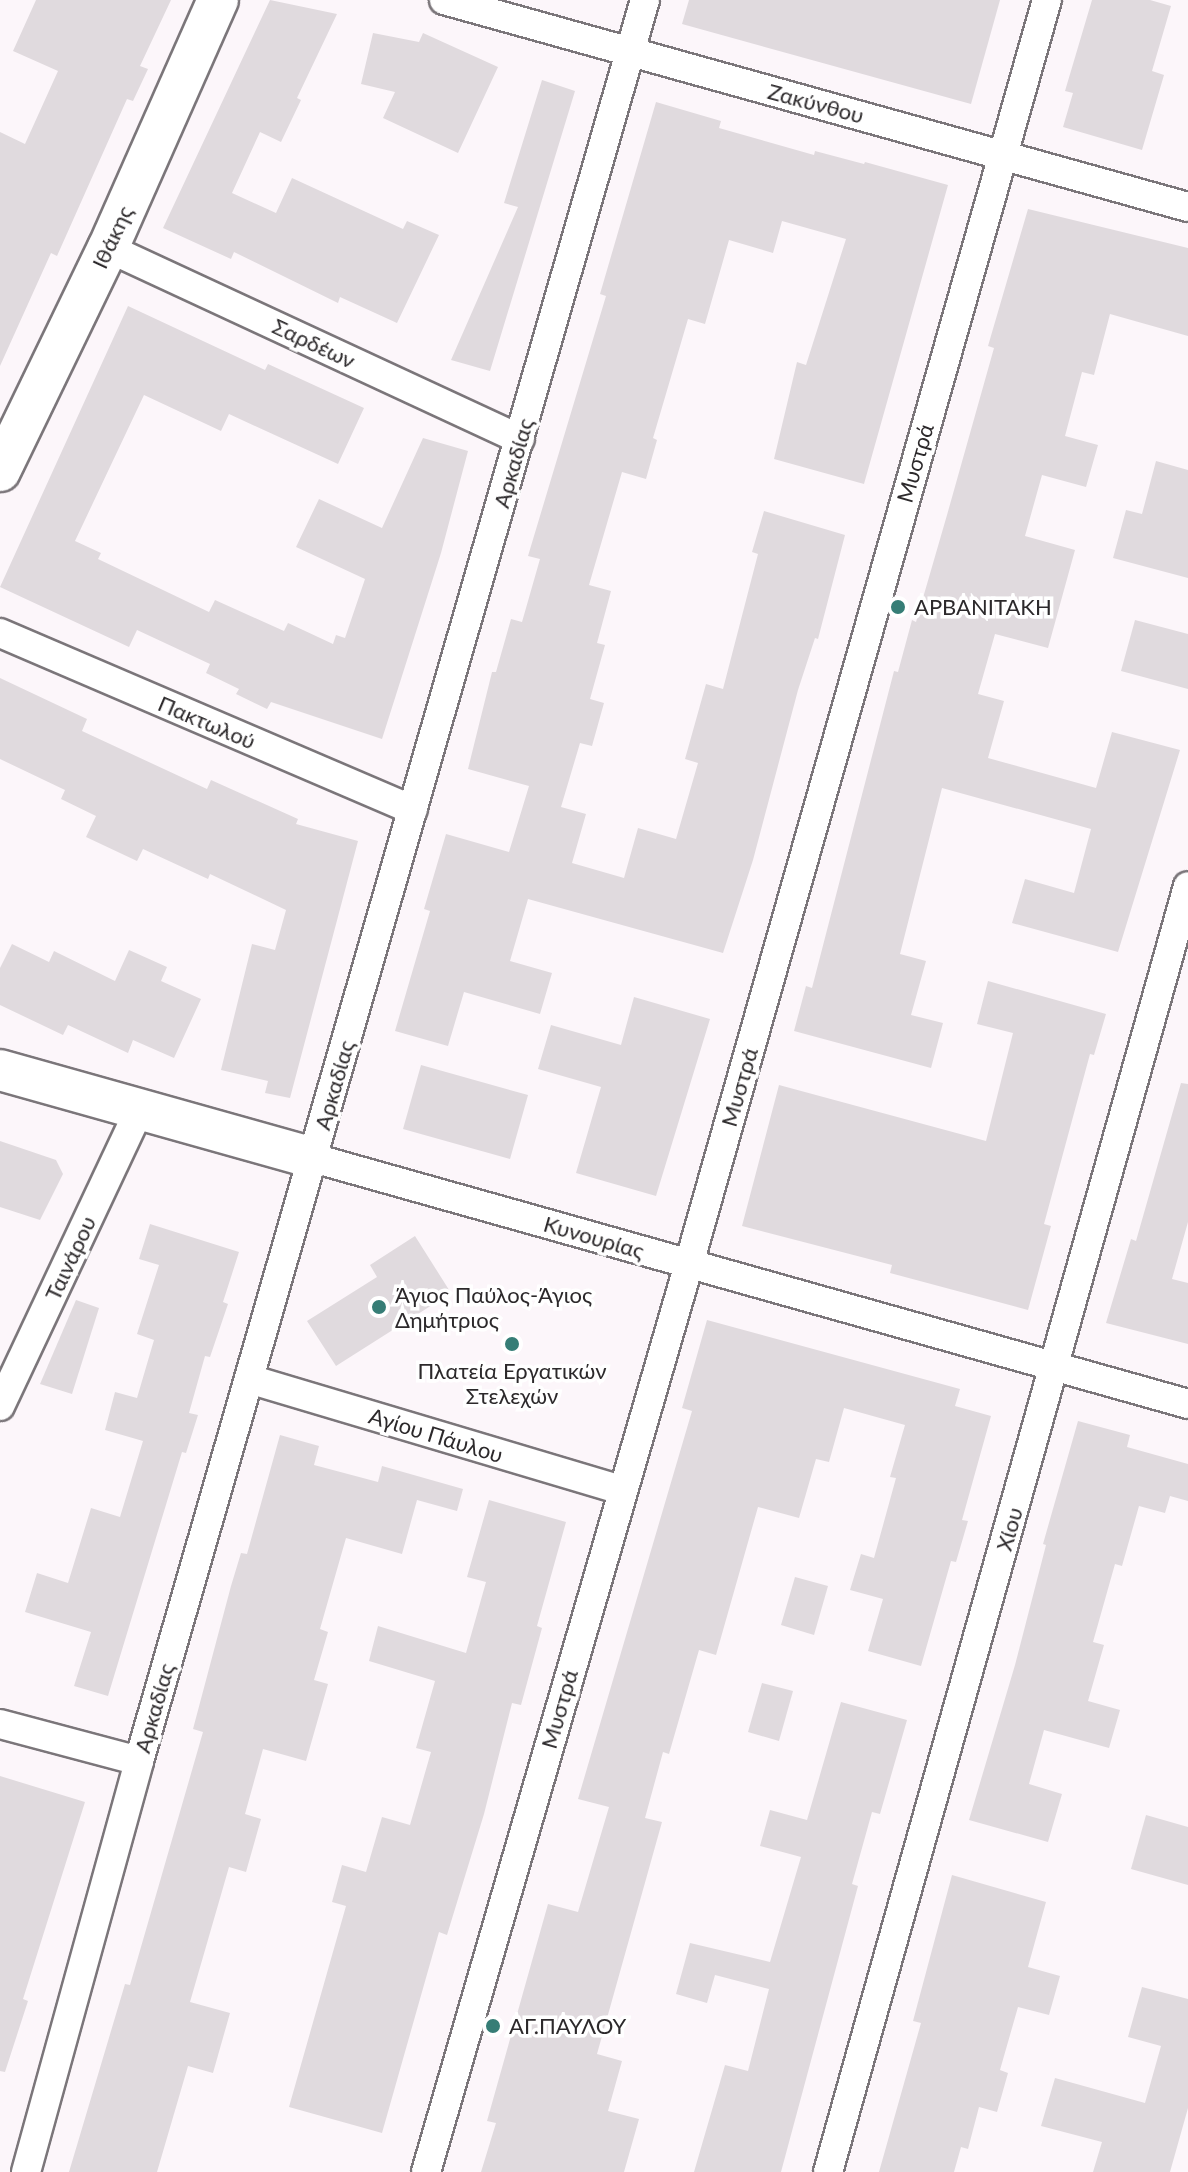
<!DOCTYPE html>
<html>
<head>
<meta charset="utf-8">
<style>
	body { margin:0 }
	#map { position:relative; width:1188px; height:2172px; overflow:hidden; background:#fcf6fa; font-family:Lato,sans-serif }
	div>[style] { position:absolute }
	.building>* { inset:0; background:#e0dade }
	.roads { filter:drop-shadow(2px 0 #7b767a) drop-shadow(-2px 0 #7b767a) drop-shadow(0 2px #7b767a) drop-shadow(0 -2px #7b767a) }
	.street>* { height:28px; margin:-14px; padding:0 14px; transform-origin:14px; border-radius:14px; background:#fff }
	.secondary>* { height:40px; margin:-20px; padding:0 20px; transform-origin:20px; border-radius:20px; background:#fff }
	.dots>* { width:22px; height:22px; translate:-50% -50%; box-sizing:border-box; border:4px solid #fff; border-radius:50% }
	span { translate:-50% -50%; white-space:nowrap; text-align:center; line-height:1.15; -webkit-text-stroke:7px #fff; paint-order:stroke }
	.street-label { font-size:22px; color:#2c292b }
	.poi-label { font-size:22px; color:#2c292b }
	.left { translate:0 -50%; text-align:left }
</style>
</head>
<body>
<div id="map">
	<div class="building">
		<div style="clip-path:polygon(36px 0,171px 0,140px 66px,148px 69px,133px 101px,127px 99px,57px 256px,51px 253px,0 366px,0 132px,25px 144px,58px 71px,13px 51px)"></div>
		<div style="clip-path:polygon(270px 0,337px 14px,297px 98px,301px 100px,281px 142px,260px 132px,232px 193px,276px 213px,292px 178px,403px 229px,407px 221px,439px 235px,397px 323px,340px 297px,338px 303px,234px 252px,231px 259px,163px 228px)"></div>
		<div style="clip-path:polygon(689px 0,1000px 0,971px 104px,682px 24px)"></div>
		<div style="clip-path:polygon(1092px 0,1150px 0,1171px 6px,1152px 71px,1164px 75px,1142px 150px,1063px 127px,1073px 93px,1065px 91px)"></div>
		<div style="clip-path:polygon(373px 33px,419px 42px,423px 33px,498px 67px,458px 153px,383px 118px,395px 92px,361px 84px)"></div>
		<div style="clip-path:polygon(542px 80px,575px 91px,490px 371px,451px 360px,518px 207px,504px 203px)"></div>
		<div style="clip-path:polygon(656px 102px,721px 121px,719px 128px,814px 155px,815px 151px,864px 164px,865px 162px,948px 185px,864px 484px,774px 459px,797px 362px,806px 365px,846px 239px,782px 221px,773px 253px,729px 240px,705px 324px,688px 319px,653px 438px,657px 440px,646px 479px,622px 472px,589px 585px,611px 591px,597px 643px,605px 645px,590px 699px,604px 703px,592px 746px,580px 743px,561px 807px,586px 814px,572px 863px,624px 878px,638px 828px,676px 839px,698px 763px,685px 759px,706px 684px,723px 689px,758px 554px,752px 552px,764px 511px,845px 535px,818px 639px,815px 638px,798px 690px,753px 860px,723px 953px,528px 899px,510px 961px,552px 973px,540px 1014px,464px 992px,448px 1046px,395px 1031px,430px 911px,424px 909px,446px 834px,509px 852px,529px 786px,468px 769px,492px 672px,496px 672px,511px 619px,522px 622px,540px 559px,528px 556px,606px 296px,600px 294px)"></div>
		<div style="clip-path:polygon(1028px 209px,1188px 248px,1188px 336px,1110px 314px,1094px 375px,1082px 372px,1065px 436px,1098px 445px,1086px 487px,1042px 475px,1025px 536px,1075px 550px,1048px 648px,995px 634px,978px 694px,1004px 701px,988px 758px,1096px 788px,1112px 732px,1180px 750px,1118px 952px,1012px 923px,1025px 879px,1074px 893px,1091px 829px,942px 788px,900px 954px,926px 961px,911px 1015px,943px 1023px,931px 1068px,794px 1031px,806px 986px,812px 988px,894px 671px,898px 672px,912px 620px,916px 622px,947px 515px,994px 348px,988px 346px)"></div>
		<div style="clip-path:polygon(128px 306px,265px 370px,268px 364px,364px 408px,338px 464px,229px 414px,221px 431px,144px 395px,75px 541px,101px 553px,98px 559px,209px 612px,215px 600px,284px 631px,288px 623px,333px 644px,336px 635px,345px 638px,365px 579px,296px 547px,319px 499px,382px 528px,423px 438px,468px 451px,441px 553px,382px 739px,271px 702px,267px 709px,236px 694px,239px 689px,206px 673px,210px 664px,137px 630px,129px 647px,0 587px)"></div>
		<div style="clip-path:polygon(1156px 461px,1188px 470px,1188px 578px,1113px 558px,1126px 510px,1142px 514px)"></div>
		<div style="clip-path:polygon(1135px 620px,1188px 634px,1188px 689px,1121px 671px)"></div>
		<div style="clip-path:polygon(0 678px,87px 719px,82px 731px,207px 789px,211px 780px,298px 819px,296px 824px,358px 841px,290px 1098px,265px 1093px,268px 1081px,221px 1070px,252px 944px,275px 950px,286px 910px,210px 874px,208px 879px,143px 849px,137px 861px,86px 837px,96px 816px,61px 799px,65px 790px,0 759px)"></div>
		<div style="clip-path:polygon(12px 944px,49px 962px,54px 951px,115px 981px,129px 950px,167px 967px,161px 981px,201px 999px,174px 1058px,133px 1040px,128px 1053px,68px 1025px,63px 1035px,0 1005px,0 968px)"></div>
		<div style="clip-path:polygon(988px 981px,1106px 1014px,1094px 1055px,1090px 1054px,1044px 1224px,1051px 1226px,1028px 1310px,890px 1273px,892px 1265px,742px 1226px,779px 1085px,986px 1141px,1013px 1033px,977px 1024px)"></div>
		<div style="clip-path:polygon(634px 997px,710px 1019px,656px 1196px,576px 1173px,601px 1087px,538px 1069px,551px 1025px,621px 1045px)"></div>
		<div style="clip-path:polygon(421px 1065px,528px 1095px,510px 1159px,403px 1129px)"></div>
		<div style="clip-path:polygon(1181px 1083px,1188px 1084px,1188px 1222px,1172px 1279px,1188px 1283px,1188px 1344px,1106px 1323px,1131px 1239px,1136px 1241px)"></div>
		<div style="clip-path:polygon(0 1141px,56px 1160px,63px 1174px,40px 1220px,0 1207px)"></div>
		<div style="clip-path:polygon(150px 1224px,239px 1252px,223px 1302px,228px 1304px,210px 1357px,205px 1356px,189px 1413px,198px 1415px,186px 1453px,182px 1452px,108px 1696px,74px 1686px,91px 1632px,25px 1612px,37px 1573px,68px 1583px,91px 1508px,120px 1517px,143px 1441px,105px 1430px,115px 1392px,137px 1398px,154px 1340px,137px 1334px,159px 1265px,139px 1259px)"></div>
		<div style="clip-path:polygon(415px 1236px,451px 1293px,336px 1366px,307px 1321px,377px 1277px,370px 1265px)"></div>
		<div style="clip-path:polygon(76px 1300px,99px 1308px,72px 1394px,40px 1384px)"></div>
		<div style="clip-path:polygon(707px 1320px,960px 1389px,955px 1406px,991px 1416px,962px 1520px,968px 1521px,956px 1562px,951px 1561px,921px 1666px,868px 1651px,883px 1599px,850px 1590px,861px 1554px,874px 1558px,896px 1478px,890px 1477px,905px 1425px,844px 1408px,829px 1462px,816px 1459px,799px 1518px,758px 1507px,716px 1655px,699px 1650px,669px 1754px,663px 1752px,645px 1818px,662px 1822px,597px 2054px,622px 2061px,608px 2111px,639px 2119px,624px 2172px,481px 2172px,496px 2123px,487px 2121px,548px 1904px,578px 1912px,609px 1807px,578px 1799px,692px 1411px,682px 1408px)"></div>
		<div style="clip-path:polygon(1078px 1421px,1130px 1435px,1127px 1447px,1188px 1464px,1188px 1501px,1170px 1496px,1165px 1513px,1139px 1506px,1122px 1566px,1115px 1564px,1093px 1642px,1104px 1645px,1088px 1701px,1120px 1710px,1109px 1748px,1044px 1730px,1029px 1784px,1062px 1794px,1048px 1842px,969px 1820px,1015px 1665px,1046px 1545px,1043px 1544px)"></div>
		<div style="clip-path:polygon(280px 1435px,319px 1446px,314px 1465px,378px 1482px,382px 1466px,463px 1489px,457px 1511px,417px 1500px,402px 1554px,346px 1538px,320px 1629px,328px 1632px,314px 1680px,328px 1684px,306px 1761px,263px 1749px,245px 1814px,261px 1819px,246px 1872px,229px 1867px,190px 2002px,230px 2013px,213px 2073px,188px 2066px,157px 2172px,69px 2172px,125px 1984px,130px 1985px,169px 1850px,203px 1732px,193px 1729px,231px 1586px,241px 1553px,247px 1554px)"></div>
		<div style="clip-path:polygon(489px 1500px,566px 1522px,537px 1626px,542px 1628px,521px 1705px,512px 1703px,484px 1814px,447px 1935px,439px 1932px,382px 2133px,289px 2107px,346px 1906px,332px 1902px,342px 1865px,366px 1872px,382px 1817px,410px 1825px,431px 1752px,416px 1748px,435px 1681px,369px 1661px,378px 1626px,466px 1653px,486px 1582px,467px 1577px)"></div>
		<div style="clip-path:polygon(795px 1577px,828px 1586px,814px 1635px,781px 1625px)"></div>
		<div style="clip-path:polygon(762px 1683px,793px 1691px,779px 1741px,748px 1732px)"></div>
		<div style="clip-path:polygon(841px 1702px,907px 1720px,880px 1814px,872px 1812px,852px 1884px,858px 1886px,781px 2172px,694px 2172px,725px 2065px,748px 2071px,769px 1989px,715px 1975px,707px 2003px,676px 1994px,690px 1943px,770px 1962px,801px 1857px,760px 1846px,770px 1810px,807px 1820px)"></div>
		<div style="clip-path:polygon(0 1776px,85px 1802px,23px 1999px,28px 2001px,5px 2072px,0 2071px)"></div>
		<div style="clip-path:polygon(1146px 1815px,1188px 1827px,1188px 1885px,1131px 1869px)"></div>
		<div style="clip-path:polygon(952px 1875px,1046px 1902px,1028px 1967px,1060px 1976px,1049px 2015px,1018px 2007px,1000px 2070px,1008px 2073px,997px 2112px,979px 2107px,968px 2149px,961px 2147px,954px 2172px,879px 2172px,921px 2023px,913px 2021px)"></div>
		<div style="clip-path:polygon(1142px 1987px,1188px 1999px,1188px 2108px,1170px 2172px,1093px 2172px,1102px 2142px,1041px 2126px,1055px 2078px,1145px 2103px,1161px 2046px,1128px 2037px)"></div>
	</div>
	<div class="roads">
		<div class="street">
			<div style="left:444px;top:0;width:772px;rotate:15.55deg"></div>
			<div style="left:108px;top:248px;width:454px;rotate:24.9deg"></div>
			<div style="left:0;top:633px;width:449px;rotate:23.2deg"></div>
			<div style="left:313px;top:1158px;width:909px;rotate:15.7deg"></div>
			<div style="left:249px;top:1379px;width:389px;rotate:16.6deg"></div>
			<div style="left:0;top:1406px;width:328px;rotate:-64.8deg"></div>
			<div style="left:0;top:1724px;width:144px;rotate:14.9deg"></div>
			<div style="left:26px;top:2172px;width:426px;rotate:-74.6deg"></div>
			<div style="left:139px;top:1761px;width:1832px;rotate:-73.97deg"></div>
			<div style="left:426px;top:2172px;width:945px;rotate:-73.85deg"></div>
			<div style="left:689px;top:1264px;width:1314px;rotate:-74.19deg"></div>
			<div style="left:828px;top:2172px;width:1335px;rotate:-74.36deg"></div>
		</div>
		<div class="secondary">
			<div style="left:0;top:471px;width:248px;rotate:-64.2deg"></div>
			<div style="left:108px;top:248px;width:271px;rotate:-66.1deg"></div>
			<div style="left:0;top:1070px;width:325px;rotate:15.7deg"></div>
		</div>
	</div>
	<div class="dots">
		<div style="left:898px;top:607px;background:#367d76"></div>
		<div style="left:379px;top:1307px;background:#367d76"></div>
		<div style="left:512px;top:1344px;background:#367d76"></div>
		<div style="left:493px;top:2026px;background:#367d76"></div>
	</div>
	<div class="street-label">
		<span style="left:816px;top:103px;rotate:15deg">Ζακύνθου</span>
		<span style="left:112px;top:237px;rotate:-65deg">Ιθάκης</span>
		<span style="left:314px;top:343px;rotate:25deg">Σαρδέων</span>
		<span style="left:513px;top:463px;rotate:-74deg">Αρκαδίας</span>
		<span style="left:915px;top:463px;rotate:-74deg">Μυστρά</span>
		<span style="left:207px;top:722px;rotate:23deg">Πακτωλού</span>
		<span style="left:334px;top:1085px;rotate:-74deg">Αρκαδίας</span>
		<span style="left:739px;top:1087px;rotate:-74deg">Μυστρά</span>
		<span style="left:594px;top:1237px;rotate:16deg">Κυνουρίας</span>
		<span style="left:70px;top:1258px;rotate:-65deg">Ταινάρου</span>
		<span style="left:436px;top:1435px;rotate:17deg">Αγίου Πάυλου</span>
		<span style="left:1009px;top:1529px;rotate:-74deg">Χίου</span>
		<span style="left:154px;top:1708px;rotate:-74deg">Αρκαδίας</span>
		<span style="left:559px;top:1709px;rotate:-74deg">Μυστρά</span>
	</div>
	<div class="poi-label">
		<span class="left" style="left:914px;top:607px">ΑΡΒΑΝΙΤΑΚΗ</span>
		<span class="left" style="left:395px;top:1307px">Άγιος Παύλος-Άγιος<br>Δημήτριος</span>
		<span style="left:512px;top:1383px">Πλατεία Εργατικών<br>Στελεχών</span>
		<span class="left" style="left:509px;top:2026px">ΑΓ.ΠΑΥΛΟΥ</span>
	</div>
</div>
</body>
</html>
